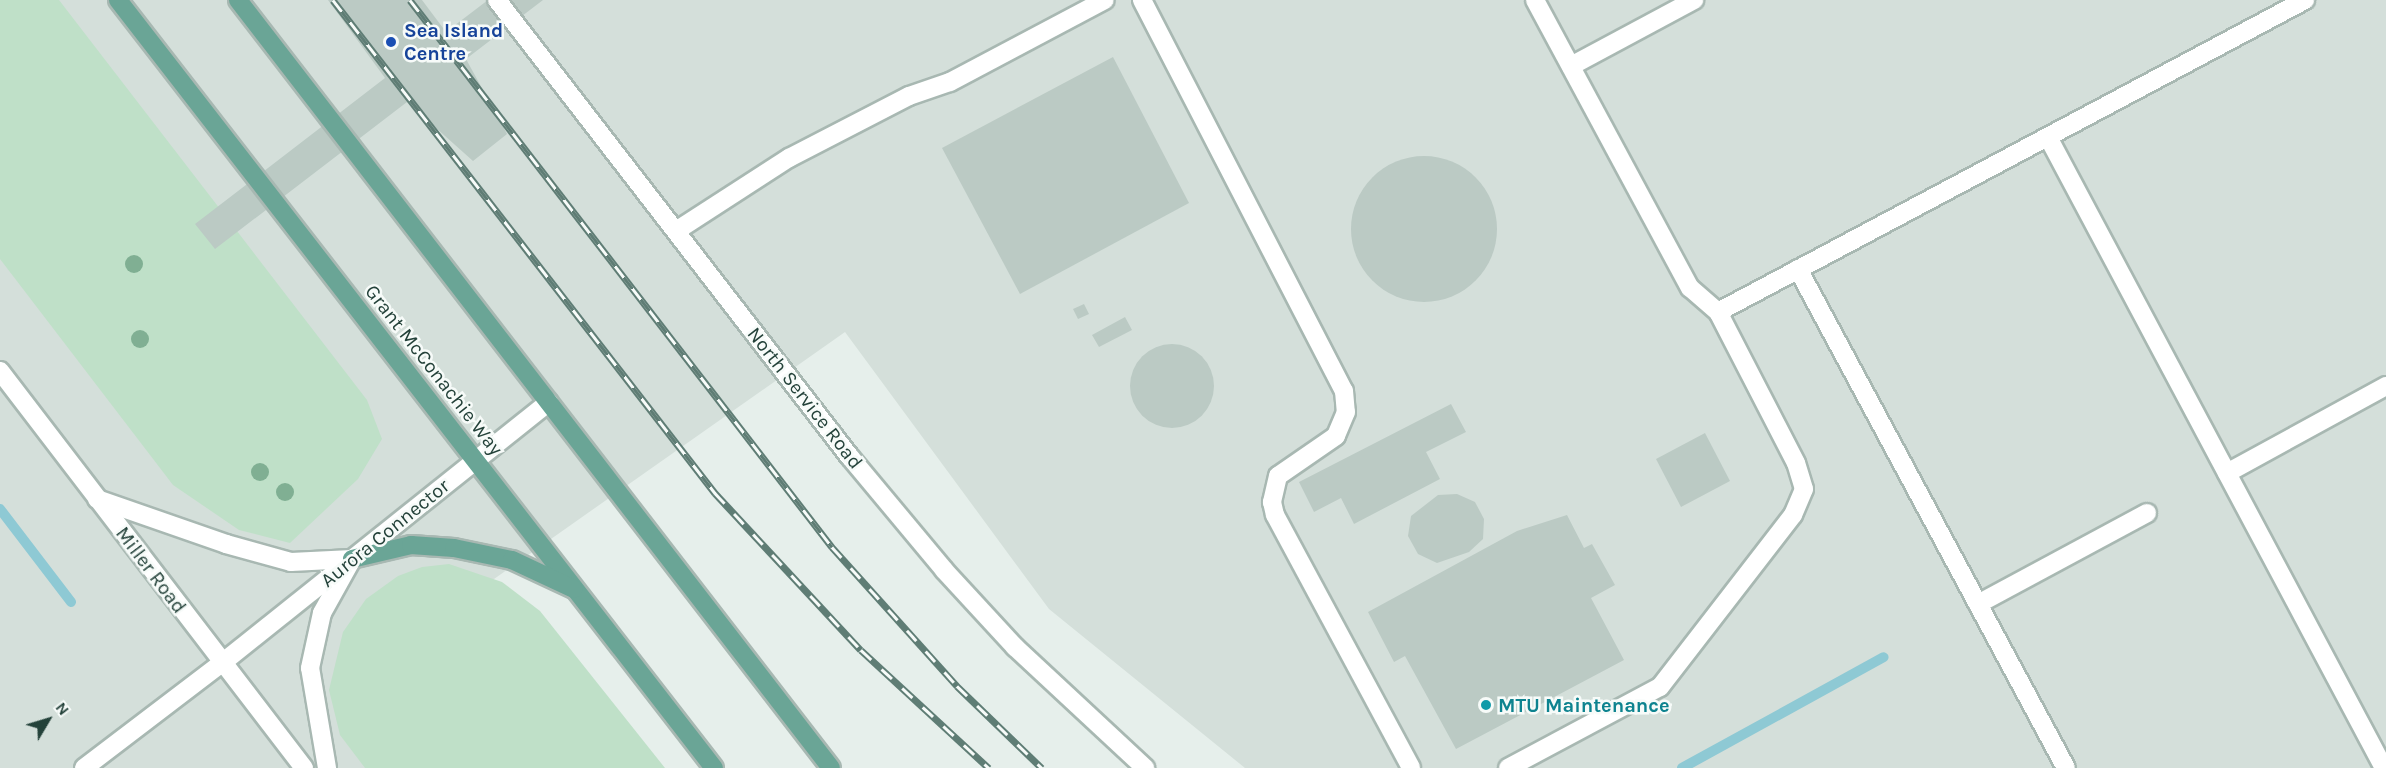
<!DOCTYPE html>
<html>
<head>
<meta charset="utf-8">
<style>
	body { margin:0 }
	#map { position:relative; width:2386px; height:768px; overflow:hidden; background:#e6efeb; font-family:Karla,sans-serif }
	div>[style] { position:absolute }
	.built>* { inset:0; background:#d4dfda }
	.green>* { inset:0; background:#bfe0c8 }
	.stream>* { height:10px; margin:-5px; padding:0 5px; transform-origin:5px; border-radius:5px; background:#8ec9d4 }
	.building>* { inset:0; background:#bbcac4 }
	.round { border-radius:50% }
	.roads { filter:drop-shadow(2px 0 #a8b8b2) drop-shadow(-2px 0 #a8b8b2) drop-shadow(0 2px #a8b8b2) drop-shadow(0 -2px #a8b8b2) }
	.lane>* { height:18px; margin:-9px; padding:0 9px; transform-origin:9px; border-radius:9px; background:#fff }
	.street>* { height:18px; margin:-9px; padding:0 9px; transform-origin:9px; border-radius:9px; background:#fff }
	.secondary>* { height:18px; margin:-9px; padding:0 9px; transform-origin:9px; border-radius:9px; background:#fff }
	.primary>* { height:18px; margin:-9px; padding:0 9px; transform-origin:9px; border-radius:9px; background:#6aa596 }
	.rail>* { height:7px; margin-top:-3.5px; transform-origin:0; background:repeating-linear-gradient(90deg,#f7fbf9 0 14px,#5f7d75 0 28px); box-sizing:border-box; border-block:2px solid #5f7d75 }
	.trees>* { width:18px; height:18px; margin:-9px; border-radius:50%; background:#80af93 }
	.dots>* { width:16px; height:16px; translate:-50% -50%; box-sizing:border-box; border:3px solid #f7fbf9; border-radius:50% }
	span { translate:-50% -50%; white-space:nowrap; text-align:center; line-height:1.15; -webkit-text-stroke:5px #f7fbf9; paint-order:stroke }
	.transit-label { font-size:20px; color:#164399; font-weight:700 }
	.left { translate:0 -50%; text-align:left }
	.street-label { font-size:20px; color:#24423a }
	.culture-label { font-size:20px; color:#0d838f; font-weight:700 }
	.north { position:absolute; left:18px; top:690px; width:60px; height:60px; -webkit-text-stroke:4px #f7fbf9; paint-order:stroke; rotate:52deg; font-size:16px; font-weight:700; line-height:24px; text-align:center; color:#24423a }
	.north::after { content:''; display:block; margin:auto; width:21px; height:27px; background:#24423a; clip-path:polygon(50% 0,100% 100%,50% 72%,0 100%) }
</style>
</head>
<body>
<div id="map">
	<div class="built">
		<div style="clip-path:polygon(0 0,2386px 0,2386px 768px,1245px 768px,1049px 609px,845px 332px,379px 660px,462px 768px,0 768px)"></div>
	</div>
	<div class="green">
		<div style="clip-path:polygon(0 0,59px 0,367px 400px,382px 439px,358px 479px,290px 543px,239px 530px,173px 485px,0 259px)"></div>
		<div style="clip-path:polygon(449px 564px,502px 582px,540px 611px,665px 768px,365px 768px,340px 735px,329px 690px,343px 632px,366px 599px,398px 576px,422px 567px)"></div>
	</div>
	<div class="stream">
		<div style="left:0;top:509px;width:117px;rotate:52.6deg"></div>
		<div style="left:1682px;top:768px;width:230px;rotate:-28.8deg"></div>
	</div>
	<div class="building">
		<div style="clip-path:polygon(328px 0,422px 0,446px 32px,488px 0,543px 0,466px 59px,507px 134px,473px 161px,407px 102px,215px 249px,195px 224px,385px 78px)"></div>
		<div style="clip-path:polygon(1113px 57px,1189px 203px,1020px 294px,942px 148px)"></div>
		<div class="round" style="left:1351px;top:156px;width:146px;height:146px"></div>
		<div style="clip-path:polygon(1084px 304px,1089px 314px,1078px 319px,1073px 309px)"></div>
		<div style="clip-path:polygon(1125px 317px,1132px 330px,1099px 347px,1092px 335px)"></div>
		<div class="round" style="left:1130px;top:344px;width:84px;height:84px"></div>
		<div style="clip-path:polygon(1451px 404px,1466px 432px,1426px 452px,1440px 479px,1354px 524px,1341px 498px,1314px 512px,1299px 482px)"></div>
		<div style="clip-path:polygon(1705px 433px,1730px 481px,1681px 507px,1656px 459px)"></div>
		<div style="clip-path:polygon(1457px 494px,1475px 502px,1484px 519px,1483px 539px,1469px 552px,1437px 563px,1418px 554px,1408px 536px,1411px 516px,1438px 495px)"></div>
		<div style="clip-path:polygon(1567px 515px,1584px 548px,1592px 544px,1615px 585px,1591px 598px,1624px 660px,1456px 749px,1405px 656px,1394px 662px,1368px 612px,1517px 531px)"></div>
	</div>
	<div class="roads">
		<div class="lane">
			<div style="left:1142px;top:0;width:440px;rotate:62.7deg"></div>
			<div style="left:1344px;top:391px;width:21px;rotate:85deg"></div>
			<div style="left:1346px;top:412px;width:26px;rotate:113deg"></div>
			<div style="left:1336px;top:436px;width:70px;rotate:145.4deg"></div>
			<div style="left:1278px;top:476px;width:27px;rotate:103deg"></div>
			<div style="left:1272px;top:502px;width:13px;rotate:77deg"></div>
			<div style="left:1275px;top:515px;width:287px;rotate:61.7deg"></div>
			<div style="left:1571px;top:66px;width:140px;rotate:-28.2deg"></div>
			<div style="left:2048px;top:137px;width:715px;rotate:61.97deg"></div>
			<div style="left:676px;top:231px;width:135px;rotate:-32.9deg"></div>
			<div style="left:789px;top:158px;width:135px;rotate:-27.3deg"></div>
			<div style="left:909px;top:96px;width:43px;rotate:-18.9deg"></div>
			<div style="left:950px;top:82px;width:175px;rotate:-27.9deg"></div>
			<div style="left:1798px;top:269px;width:566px;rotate:61.76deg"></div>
			<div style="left:1718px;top:312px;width:665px;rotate:-27.99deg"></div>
			<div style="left:2227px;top:473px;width:181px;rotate:-28.7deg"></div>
			<div style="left:1978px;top:604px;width:192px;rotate:-28.3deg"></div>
			<div style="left:84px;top:768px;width:173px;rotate:-37.3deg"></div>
			<div style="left:1508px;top:768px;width:172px;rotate:-28.1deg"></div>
			<div style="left:1660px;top:687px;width:217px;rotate:-52.3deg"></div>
			<div style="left:1793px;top:515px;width:28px;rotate:-67deg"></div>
			<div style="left:1804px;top:489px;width:27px;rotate:-107deg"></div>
			<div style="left:1796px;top:463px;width:170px;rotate:-117.3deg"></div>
			<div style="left:1718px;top:312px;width:37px;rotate:-139deg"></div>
			<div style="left:1690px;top:288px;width:327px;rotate:-118.3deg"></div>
		</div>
		<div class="street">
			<div style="left:497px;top:0;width:577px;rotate:52.32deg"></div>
			<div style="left:850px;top:457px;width:147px;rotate:50.2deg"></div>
			<div style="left:944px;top:570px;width:105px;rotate:47.3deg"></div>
			<div style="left:1015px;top:647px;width:178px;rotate:42.9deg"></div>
			<div style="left:0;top:371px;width:500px;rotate:52.56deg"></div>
			<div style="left:222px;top:663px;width:418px;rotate:-38.6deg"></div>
		</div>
		<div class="secondary">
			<div style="left:97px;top:499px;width:137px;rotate:19.2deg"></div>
			<div style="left:226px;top:544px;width:67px;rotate:15.5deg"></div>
			<div style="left:291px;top:562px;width:61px;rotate:-2.8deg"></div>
			<div style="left:327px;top:768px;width:101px;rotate:-99.6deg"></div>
			<div style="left:310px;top:668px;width:56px;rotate:-77.7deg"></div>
			<div style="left:322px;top:613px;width:62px;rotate:-60.9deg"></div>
		</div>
		<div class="primary">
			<div style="left:118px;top:0;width:972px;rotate:52.19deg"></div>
			<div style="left:238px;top:0;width:970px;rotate:52.33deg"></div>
			<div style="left:352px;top:559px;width:61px;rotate:-13.3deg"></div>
			<div style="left:411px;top:545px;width:43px;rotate:4deg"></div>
			<div style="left:454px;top:548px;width:59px;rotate:11.7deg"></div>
			<div style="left:512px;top:560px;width:68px;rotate:25.1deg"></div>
		</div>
	</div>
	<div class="rail">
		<div style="left:333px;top:0;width:624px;rotate:52.23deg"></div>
		<div style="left:715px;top:493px;width:214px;rotate:47.1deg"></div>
		<div style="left:861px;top:650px;width:174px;rotate:42.7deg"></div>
		<div style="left:410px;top:0;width:691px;rotate:52.35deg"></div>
		<div style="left:832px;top:547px;width:187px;rotate:48deg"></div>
		<div style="left:957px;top:686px;width:118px;rotate:44deg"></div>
	</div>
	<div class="trees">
		<div style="left:134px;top:264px"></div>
		<div style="left:140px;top:339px"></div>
		<div style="left:260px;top:472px"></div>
		<div style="left:285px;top:492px"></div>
	</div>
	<div class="dots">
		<div style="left:391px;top:42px;background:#1a4fb4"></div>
		<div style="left:1486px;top:705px;background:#0f9aa8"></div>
	</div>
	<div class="transit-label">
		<span class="left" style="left:404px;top:42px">Sea Island<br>Centre</span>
	</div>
	<div class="street-label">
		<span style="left:434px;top:370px;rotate:52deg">Grant McConachie Way</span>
		<span style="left:805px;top:398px;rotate:52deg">North Service Road</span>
		<span style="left:385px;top:533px;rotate:-39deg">Aurora Connector</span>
		<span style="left:151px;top:570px;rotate:53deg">Miller Road</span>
	</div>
	<div class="culture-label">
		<span class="left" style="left:1498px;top:705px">MTU Maintenance</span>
	</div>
	<div class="north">N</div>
</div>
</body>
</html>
